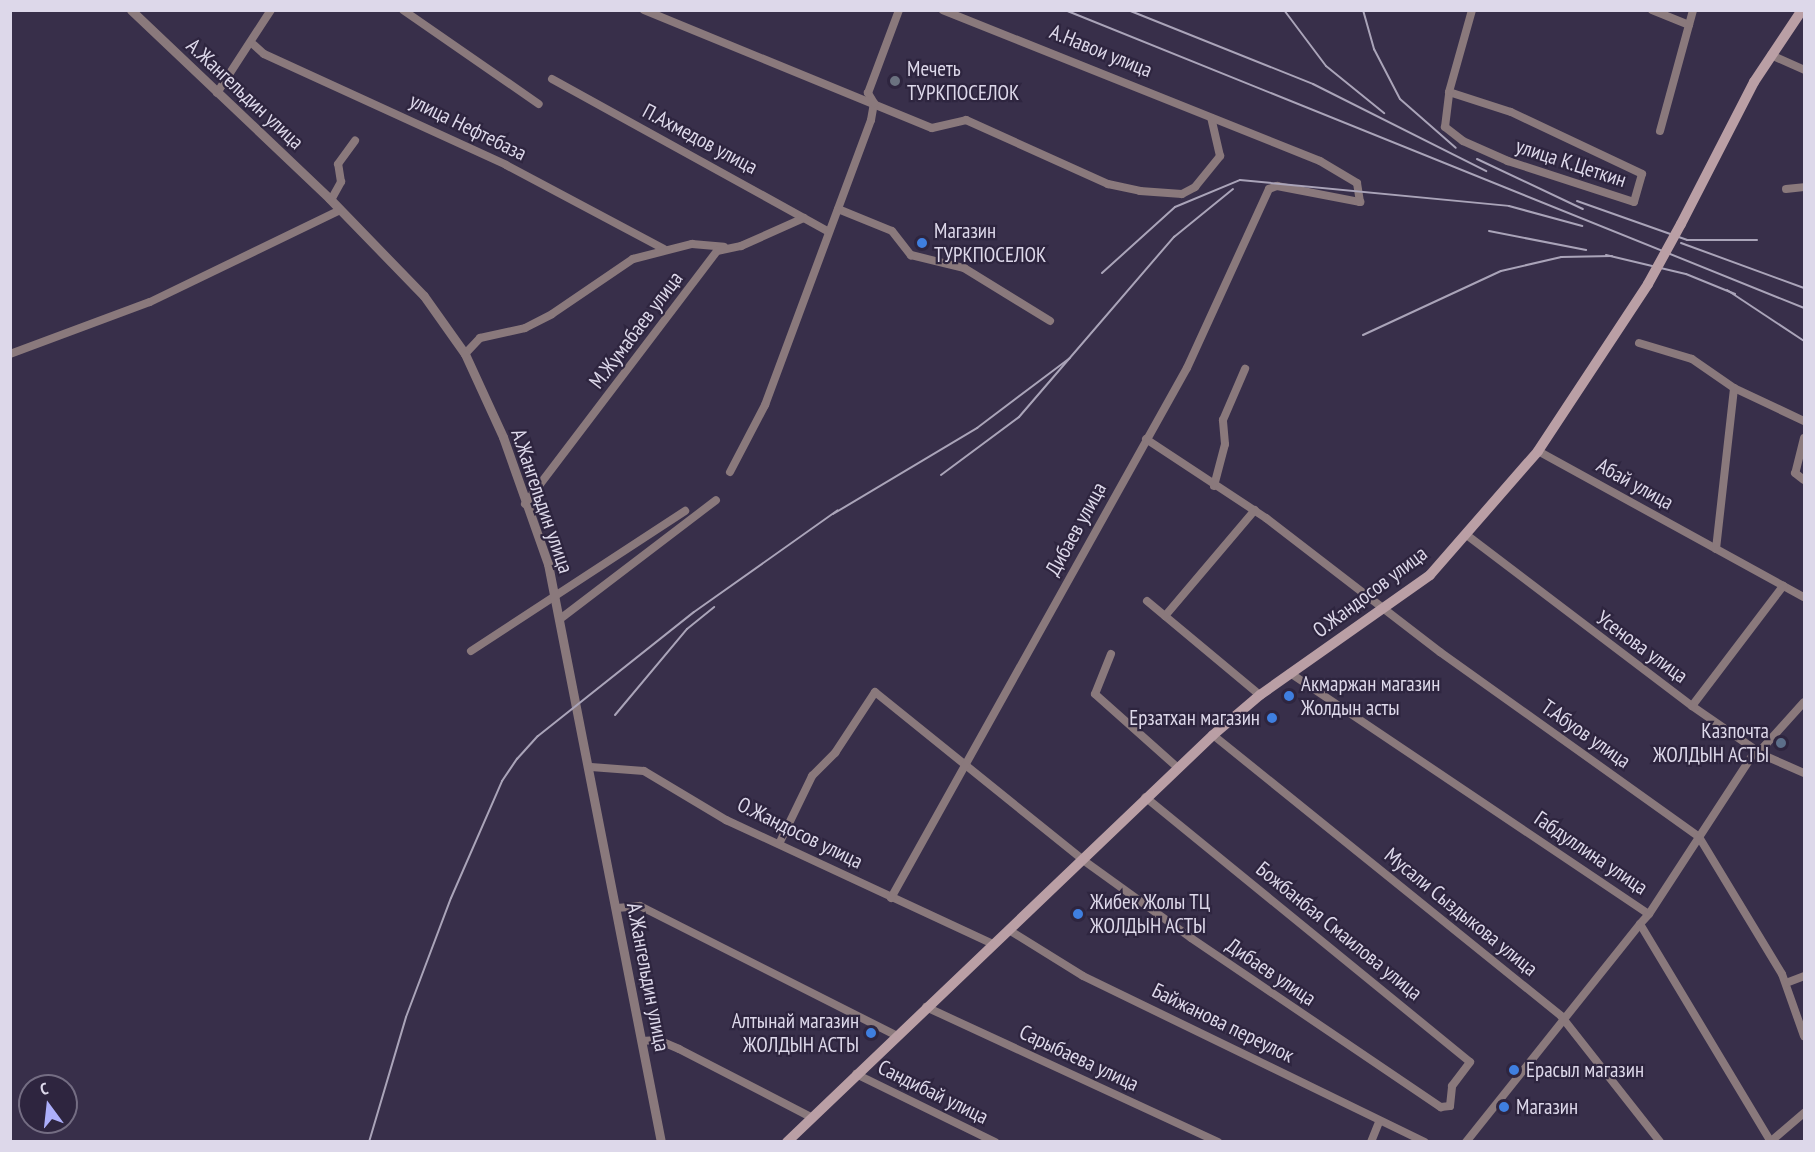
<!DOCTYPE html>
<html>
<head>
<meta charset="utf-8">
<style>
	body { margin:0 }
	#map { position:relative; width:1815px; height:1152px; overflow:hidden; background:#382f4a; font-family:"PT Sans Narrow",sans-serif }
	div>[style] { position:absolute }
	.minor>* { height:8px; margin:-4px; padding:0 4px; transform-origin:4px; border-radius:4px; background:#8a797c }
	.tertiary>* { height:9px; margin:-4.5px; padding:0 4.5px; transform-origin:4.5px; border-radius:4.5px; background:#8a797c }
	.secondary>* { height:10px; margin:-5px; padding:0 5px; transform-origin:5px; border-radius:5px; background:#ba9fa5 }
	.rail>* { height:2px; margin:-1px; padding:0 1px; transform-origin:1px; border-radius:1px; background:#aaa4b9 }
	.secondary-bridge>* { height:10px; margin:-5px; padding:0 5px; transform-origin:5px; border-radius:5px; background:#ba9fa5 }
	.dots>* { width:16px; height:16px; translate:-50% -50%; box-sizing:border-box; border:3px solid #2e253f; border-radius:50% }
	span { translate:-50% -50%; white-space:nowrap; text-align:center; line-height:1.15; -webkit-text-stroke:4.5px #2e253f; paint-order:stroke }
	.street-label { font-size:21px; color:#ddd8ea }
	.poi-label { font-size:21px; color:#ddd8ea }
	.left { translate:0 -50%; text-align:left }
	.right { translate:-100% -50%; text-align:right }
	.frame { position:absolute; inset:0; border:12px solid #ddd8ea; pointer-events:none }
	.north { position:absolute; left:18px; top:1074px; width:60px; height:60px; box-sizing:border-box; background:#2e253f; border:2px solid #746d83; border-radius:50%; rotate:345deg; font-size:16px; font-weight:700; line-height:24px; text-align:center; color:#ddd8ea }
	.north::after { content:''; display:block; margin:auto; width:21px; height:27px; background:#adaffb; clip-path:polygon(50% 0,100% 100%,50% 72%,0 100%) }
</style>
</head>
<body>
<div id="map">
	<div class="minor">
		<div style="left:403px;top:10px;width:165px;rotate:34.7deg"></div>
		<div style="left:644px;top:10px;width:311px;rotate:22.3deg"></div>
		<div style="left:932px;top:128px;width:35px;rotate:-13deg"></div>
		<div style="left:966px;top:120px;width:156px;rotate:24.3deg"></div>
		<div style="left:1108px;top:184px;width:33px;rotate:12deg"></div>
		<div style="left:1140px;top:191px;width:42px;rotate:4.1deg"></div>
		<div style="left:1182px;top:194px;width:15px;rotate:-28deg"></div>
		<div style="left:1195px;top:187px;width:40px;rotate:-51deg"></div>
		<div style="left:1220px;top:156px;width:39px;rotate:-103deg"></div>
		<div style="left:1652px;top:10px;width:40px;rotate:22deg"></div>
		<div style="left:254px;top:45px;width:13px;rotate:42deg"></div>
		<div style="left:264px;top:54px;width:266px;rotate:24.6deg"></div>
		<div style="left:506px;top:165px;width:179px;rotate:28deg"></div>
		<div style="left:1771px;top:55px;width:36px;rotate:24deg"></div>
		<div style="left:552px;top:79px;width:316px;rotate:28.9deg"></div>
		<div style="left:1449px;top:92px;width:65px;rotate:17.9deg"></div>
		<div style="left:1511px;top:112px;width:145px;rotate:25.3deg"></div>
		<div style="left:1642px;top:174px;width:29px;rotate:106deg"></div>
		<div style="left:1634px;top:202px;width:133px;rotate:-162deg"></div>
		<div style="left:1508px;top:161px;width:49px;rotate:-156deg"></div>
		<div style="left:1463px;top:141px;width:23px;rotate:-142deg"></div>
		<div style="left:1445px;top:127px;width:35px;rotate:-83deg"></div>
		<div style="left:1449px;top:92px;width:85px;rotate:-74.3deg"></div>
		<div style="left:217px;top:93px;width:99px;rotate:-57deg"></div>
		<div style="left:1660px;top:131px;width:125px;rotate:-74.7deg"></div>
		<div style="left:1786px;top:189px;width:18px;rotate:-6deg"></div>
		<div style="left:331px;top:200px;width:21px;rotate:-61deg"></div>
		<div style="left:341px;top:182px;width:18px;rotate:-99deg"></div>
		<div style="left:338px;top:164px;width:29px;rotate:-54deg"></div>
		<div style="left:838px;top:209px;width:58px;rotate:22.2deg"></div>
		<div style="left:892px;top:231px;width:31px;rotate:52deg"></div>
		<div style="left:911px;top:255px;width:55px;rotate:13.8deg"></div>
		<div style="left:964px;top:268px;width:101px;rotate:31.6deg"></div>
		<div style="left:1639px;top:343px;width:55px;rotate:16.8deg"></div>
		<div style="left:1692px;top:359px;width:51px;rotate:34.6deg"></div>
		<div style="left:1734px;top:388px;width:77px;rotate:25.2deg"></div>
		<div style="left:10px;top:354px;width:149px;rotate:-20.4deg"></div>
		<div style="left:150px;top:302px;width:211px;rotate:-25.8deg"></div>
		<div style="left:465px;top:354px;width:22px;rotate:-47deg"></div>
		<div style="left:480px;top:338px;width:46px;rotate:-12.5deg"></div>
		<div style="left:525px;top:328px;width:30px;rotate:-27deg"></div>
		<div style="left:552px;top:314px;width:98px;rotate:-34.2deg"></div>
		<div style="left:633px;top:259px;width:61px;rotate:-14.3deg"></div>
		<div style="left:692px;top:244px;width:32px;rotate:5deg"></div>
		<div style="left:1804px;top:438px;width:36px;rotate:104deg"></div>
		<div style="left:1795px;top:473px;width:11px;rotate:38deg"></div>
		<div style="left:1146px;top:439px;width:144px;rotate:33.4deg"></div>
		<div style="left:1266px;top:518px;width:220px;rotate:37.6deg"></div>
		<div style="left:1440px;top:652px;width:318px;rotate:35.5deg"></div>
		<div style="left:1699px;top:837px;width:160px;rotate:58.8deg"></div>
		<div style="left:1782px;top:974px;width:66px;rotate:70.5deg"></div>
		<div style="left:1538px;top:451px;width:303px;rotate:28.8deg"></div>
		<div style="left:730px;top:472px;width:76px;rotate:-62.4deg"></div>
		<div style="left:765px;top:405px;width:304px;rotate:-69.6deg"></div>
		<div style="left:871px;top:120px;width:17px;rotate:-80deg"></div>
		<div style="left:874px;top:103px;width:12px;rotate:-121deg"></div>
		<div style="left:868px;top:93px;width:89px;rotate:-69.5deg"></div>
		<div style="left:1214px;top:486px;width:43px;rotate:-75.3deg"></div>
		<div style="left:1225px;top:444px;width:24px;rotate:-95deg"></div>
		<div style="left:1223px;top:420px;width:56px;rotate:-66.7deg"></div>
		<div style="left:525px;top:504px;width:318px;rotate:-52.8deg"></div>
		<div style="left:717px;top:251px;width:25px;rotate:-12deg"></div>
		<div style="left:741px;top:246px;width:69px;rotate:-24deg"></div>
		<div style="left:1468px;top:536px;width:281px;rotate:37.2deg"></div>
		<div style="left:1692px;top:706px;width:86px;rotate:34.6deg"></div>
		<div style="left:1763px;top:755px;width:45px;rotate:23.7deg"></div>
		<div style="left:1716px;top:549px;width:162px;rotate:-83.6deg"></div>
		<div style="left:1147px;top:601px;width:147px;rotate:39.8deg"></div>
		<div style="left:1165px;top:616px;width:139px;rotate:-49.7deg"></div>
		<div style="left:560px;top:619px;width:196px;rotate:-37.3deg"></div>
		<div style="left:471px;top:651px;width:256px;rotate:-33.2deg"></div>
		<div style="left:1111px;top:654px;width:43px;rotate:111.8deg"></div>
		<div style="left:1095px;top:694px;width:111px;rotate:41.7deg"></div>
		<div style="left:1290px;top:673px;width:432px;rotate:33.9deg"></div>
		<div style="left:1649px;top:914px;width:13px;rotate:132deg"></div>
		<div style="left:1640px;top:924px;width:254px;rotate:59deg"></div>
		<div style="left:1692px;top:706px;width:151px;rotate:-52.8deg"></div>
		<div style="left:1213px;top:735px;width:447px;rotate:38.9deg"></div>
		<div style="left:1561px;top:1016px;width:160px;rotate:51.8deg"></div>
		<div style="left:1759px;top:752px;width:67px;rotate:-48deg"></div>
		<div style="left:591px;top:767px;width:53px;rotate:4.3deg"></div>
		<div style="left:644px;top:771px;width:96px;rotate:30.9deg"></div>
		<div style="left:726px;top:820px;width:294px;rotate:24.9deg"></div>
		<div style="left:779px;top:844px;width:76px;rotate:-64.1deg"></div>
		<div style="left:812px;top:776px;width:33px;rotate:-45deg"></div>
		<div style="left:835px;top:753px;width:73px;rotate:-56.7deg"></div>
		<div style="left:875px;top:692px;width:267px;rotate:38.9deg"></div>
		<div style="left:1083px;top:860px;width:133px;rotate:35.8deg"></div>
		<div style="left:1191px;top:938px;width:302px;rotate:34.1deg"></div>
		<div style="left:1441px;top:1107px;width:9px;rotate:-6deg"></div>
		<div style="left:1450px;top:1106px;width:20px;rotate:-84deg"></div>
		<div style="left:1452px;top:1086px;width:30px;rotate:-53deg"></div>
		<div style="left:1470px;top:1062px;width:419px;rotate:-140.8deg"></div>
		<div style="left:891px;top:898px;width:607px;rotate:-60.82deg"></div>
		<div style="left:1187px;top:368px;width:197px;rotate:-65.4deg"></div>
		<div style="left:1269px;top:189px;width:9px;rotate:-21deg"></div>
		<div style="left:1277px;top:186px;width:85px;rotate:10.9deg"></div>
		<div style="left:1360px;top:202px;width:19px;rotate:-99deg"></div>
		<div style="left:1357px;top:183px;width:43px;rotate:-149.3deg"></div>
		<div style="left:1320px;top:161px;width:406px;rotate:-158.2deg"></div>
		<div style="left:617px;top:908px;width:23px;rotate:-5deg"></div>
		<div style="left:640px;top:906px;width:288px;rotate:26.8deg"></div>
		<div style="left:1649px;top:914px;width:196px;rotate:-56.9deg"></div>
		<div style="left:1009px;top:930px;width:87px;rotate:31.9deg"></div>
		<div style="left:1083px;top:976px;width:380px;rotate:25.9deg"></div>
		<div style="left:1786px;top:983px;width:19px;rotate:-21deg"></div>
		<div style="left:926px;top:1007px;width:322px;rotate:24.8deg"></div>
		<div style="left:642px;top:1041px;width:16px;rotate:-4deg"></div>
		<div style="left:658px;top:1040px;width:23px;rotate:23deg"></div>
		<div style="left:679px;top:1049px;width:148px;rotate:27.3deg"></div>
		<div style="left:856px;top:1074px;width:155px;rotate:26.1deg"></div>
		<div style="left:1371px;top:1142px;width:22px;rotate:-68deg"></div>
		<div style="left:1466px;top:1142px;width:279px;rotate:-51.4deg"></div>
		<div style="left:1770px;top:1142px;width:45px;rotate:-40.5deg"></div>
	</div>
	<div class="tertiary">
		<div style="left:131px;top:10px;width:273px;rotate:43.5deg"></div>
		<div style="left:329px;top:198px;width:136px;rotate:45.9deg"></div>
		<div style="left:424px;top:296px;width:71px;rotate:54.7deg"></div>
		<div style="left:465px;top:354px;width:91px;rotate:65.4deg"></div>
		<div style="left:503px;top:437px;width:135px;rotate:70.5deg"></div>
		<div style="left:548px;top:564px;width:589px;rotate:78.94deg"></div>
	</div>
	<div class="secondary">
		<div style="left:1681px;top:224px;width:160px;rotate:-62.8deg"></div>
		<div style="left:1754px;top:82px;width:87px;rotate:-56.3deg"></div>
		<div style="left:787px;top:1142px;width:589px;rotate:-43.69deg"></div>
		<div style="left:1213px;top:735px;width:62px;rotate:-40.4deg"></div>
		<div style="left:1260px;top:695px;width:208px;rotate:-35.2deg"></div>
		<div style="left:1430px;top:575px;width:164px;rotate:-48.9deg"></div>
		<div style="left:1538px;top:451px;width:200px;rotate:-56.6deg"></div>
	</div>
	<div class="rail">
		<div style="left:1065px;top:10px;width:797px;rotate:21.96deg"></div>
		<div style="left:1128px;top:10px;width:199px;rotate:21.8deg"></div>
		<div style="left:1313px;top:84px;width:194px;rotate:26.7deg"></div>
		<div style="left:1284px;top:10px;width:70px;rotate:53.1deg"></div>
		<div style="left:1326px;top:66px;width:75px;rotate:39deg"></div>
		<div style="left:1363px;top:10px;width:41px;rotate:74.2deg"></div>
		<div style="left:1374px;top:49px;width:56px;rotate:62.5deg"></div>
		<div style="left:1400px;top:99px;width:74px;rotate:41.2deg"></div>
		<div style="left:1477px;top:159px;width:117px;rotate:25.3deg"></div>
		<div style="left:1577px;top:201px;width:117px;rotate:19.5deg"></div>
		<div style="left:1687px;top:240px;width:70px"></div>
		<div style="left:1489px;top:231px;width:99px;rotate:11.1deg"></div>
		<div style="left:1681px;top:243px;width:131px;rotate:20.1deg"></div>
		<div style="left:1606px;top:255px;width:82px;rotate:13.4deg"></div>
		<div style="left:1686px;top:274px;width:53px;rotate:22.2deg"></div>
		<div style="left:1102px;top:273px;width:98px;rotate:-42.1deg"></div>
		<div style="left:1175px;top:207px;width:70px;rotate:-22.6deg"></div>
		<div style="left:1240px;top:180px;width:270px;rotate:5.5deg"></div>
		<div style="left:1509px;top:206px;width:76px;rotate:15.3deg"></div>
		<div style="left:1727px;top:290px;width:92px;rotate:33.5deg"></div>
		<div style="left:1363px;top:335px;width:152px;rotate:-24.9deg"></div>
		<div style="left:1501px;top:271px;width:62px;rotate:-13.1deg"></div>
		<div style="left:1561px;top:257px;width:51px;rotate:-1.1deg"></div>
		<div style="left:941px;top:475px;width:97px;rotate:-36.6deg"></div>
		<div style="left:1019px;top:417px;width:238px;rotate:-49.3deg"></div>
		<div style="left:1174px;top:237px;width:76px;rotate:-39.1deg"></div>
		<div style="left:833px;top:514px;width:168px;rotate:-30.8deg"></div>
		<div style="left:977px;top:428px;width:116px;rotate:-37deg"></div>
		<div style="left:615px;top:715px;width:112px;rotate:-50.1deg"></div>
		<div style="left:687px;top:629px;width:35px;rotate:-39deg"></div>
		<div style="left:369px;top:1142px;width:130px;rotate:-73.5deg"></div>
		<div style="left:406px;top:1017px;width:127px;rotate:-69.3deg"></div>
		<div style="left:451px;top:898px;width:128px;rotate:-66.4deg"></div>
		<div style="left:502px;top:781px;width:27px;rotate:-56deg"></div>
		<div style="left:517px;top:759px;width:31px;rotate:-48deg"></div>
		<div style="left:538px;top:736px;width:199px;rotate:-38.5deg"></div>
		<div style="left:694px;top:612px;width:176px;rotate:-35.3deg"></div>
	</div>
	<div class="secondary-bridge">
		<div style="left:1648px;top:284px;width:68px;rotate:-61.2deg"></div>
	</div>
	<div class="dots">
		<div style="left:895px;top:81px;background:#6b7280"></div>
		<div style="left:922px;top:243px;background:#3f7fe0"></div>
		<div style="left:1289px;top:696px;background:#3f7fe0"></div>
		<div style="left:1272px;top:718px;background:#3f7fe0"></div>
		<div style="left:1781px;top:743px;background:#5c6f8a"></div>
		<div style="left:1078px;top:914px;background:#3f7fe0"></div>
		<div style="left:871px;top:1033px;background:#3f7fe0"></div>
		<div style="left:1514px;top:1070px;background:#3f7fe0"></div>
		<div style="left:1504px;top:1107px;background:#3f7fe0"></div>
	</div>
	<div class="street-label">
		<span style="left:1101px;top:51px;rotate:22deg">А.Навои улица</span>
		<span style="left:245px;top:94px;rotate:43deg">А.Жангельдин улица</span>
		<span style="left:468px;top:127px;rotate:26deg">улица Нефтебаза</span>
		<span style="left:700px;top:139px;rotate:28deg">П.Ахмедов улица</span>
		<span style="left:1571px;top:163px;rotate:18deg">улица К.Цеткин</span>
		<span style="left:636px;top:330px;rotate:-53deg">М.Жумабаев улица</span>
		<span style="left:1635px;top:484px;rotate:29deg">Абай улица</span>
		<span style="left:542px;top:501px;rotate:71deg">А.Жангельдин улица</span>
		<span style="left:1076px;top:529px;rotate:-61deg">Дибаев улица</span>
		<span style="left:1370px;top:592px;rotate:-37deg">О.Жандосов улица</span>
		<span style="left:1642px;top:647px;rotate:36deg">Усенова улица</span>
		<span style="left:1586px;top:734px;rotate:35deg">Т.Абуов улица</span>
		<span style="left:800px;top:833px;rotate:26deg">О.Жандосов улица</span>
		<span style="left:1591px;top:853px;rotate:34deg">Габдуллина улица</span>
		<span style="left:1461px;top:912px;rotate:39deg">Мусали Сыздыкова улица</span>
		<span style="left:1339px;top:931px;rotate:39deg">Божбанбая Смаилова улица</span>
		<span style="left:1271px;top:972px;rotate:34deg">Дибаев улица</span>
		<span style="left:648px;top:977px;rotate:79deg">А.Жангельдин улица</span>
		<span style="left:1223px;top:1023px;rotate:26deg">Байжанова переулок</span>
		<span style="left:1079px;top:1058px;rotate:25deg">Сарыбаева улица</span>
		<span style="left:933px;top:1092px;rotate:26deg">Сандибай улица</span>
	</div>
	<div class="poi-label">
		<span class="left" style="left:907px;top:81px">Мечеть<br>ТУРКПОСЕЛОК</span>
		<span class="left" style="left:934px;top:243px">Магазин<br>ТУРКПОСЕЛОК</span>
		<span class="left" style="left:1301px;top:696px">Акмаржан магазин<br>Жолдын асты</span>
		<span class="right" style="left:1260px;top:718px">Ерзатхан магазин</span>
		<span class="right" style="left:1769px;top:743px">Казпочта<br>ЖОЛДЫН АСТЫ</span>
		<span class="left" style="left:1090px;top:914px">Жибек Жолы ТЦ<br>ЖОЛДЫН АСТЫ</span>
		<span class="right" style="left:859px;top:1033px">Алтынай магазин<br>ЖОЛДЫН АСТЫ</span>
		<span class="left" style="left:1526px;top:1070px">Ерасыл магазин</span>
		<span class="left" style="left:1516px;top:1107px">Магазин</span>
	</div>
	<div class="frame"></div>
	<div class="north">С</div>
</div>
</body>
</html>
